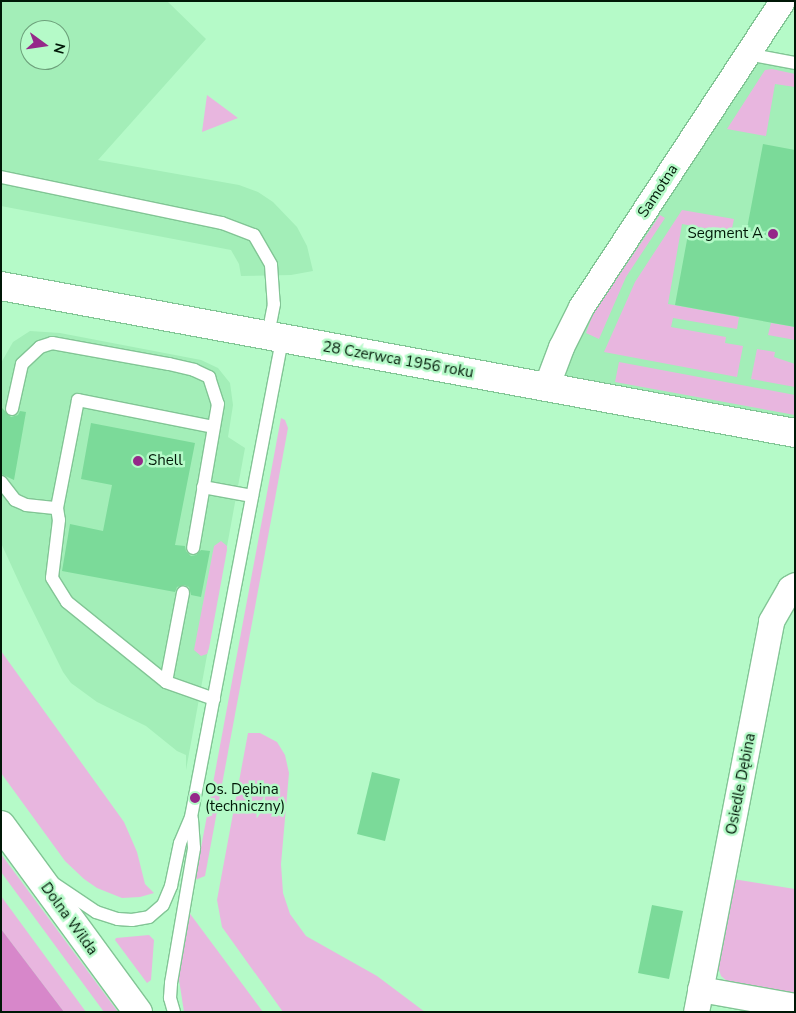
<!DOCTYPE html>
<html>
<head>
<meta charset="utf-8">
<style>
	body { margin:0 }
	#map { position:relative; width:796px; height:1013px; overflow:hidden; background:#b5fac8; font-family:"Nunito Sans",sans-serif }
	div>[style] { position:absolute }
	.built>* { inset:0; background:#a3eeb8 }
	.green>* { inset:0; background:#e8b6df }
	.forest>* { inset:0; background:#d787ca }
	.building>* { inset:0; background:#7bda99 }
	.roads { filter:drop-shadow(1px 0 #82c595) drop-shadow(-1px 0 #82c595) drop-shadow(0 1px #82c595) drop-shadow(0 -1px #82c595) }
	.service>* { height:12px; margin:-6px; padding:0 6px; transform-origin:6px; border-radius:6px; background:#fff }
	.minor>* { height:25px; margin:-12.5px; padding:0 12.5px; transform-origin:12.5px; border-radius:12.5px; background:#fff }
	.tertiary>* { height:28px; margin:-14px; padding:0 14px; transform-origin:14px; border-radius:14px; background:#fff }
	.secondary>* { height:28px; margin:-14px; padding:0 14px; transform-origin:14px; border-radius:14px; background:#fff }
	.dots>* { width:14px; height:14px; translate:-50% -50%; box-sizing:border-box; border:2px solid #b5fac8; border-radius:50% }
	span { translate:-50% -50%; white-space:nowrap; text-align:center; line-height:1.15; -webkit-text-stroke:5px #b5fac8; paint-order:stroke }
	.street-label { font-size:15px; color:#001807 }
	.poi-label { font-size:15px; color:#001807 }
	.right { translate:-100% -50%; text-align:right }
	.left { translate:0 -50%; text-align:left }
	.frame { position:absolute; inset:0; border:2px solid #001807; pointer-events:none }
	.north { position:absolute; left:20px; top:20px; width:50px; height:50px; box-sizing:border-box; background:#b5fac8; border:1px solid #6da07b; border-radius:50%; rotate:104deg; font-size:14px; font-weight:700; line-height:20px; text-align:center; color:#001807 }
	.north::after { content:''; display:block; margin:auto; width:18px; height:22px; background:#952889; clip-path:polygon(50% 0,100% 100%,50% 72%,0 100%) }
</style>
</head>
<body>
<div id="map">
	<div class="built">
		<div style="clip-path:polygon(evenodd,1px 1px,167px 1px,206px 39px,98px 160px,239px 185px,258px 192px,273px 202px,297px 227px,307px 246px,313px 271px,291px 275px,241px 276px,239px 264px,231px 250px,1px 206px,1px 1px,30px 30px,60px 30px,60px 60px,30px 60px,30px 30px)"></div>
		<div style="clip-path:polygon(747px 54px,795px 63px,795px 433px,600px 397px,552px 371px)"></div>
		<div style="clip-path:polygon(30px 331px,60px 333px,201px 360px,218px 368px,230px 383px,233px 405px,228px 437px,245px 448px,186px 770px,186px 755px,177px 751px,146px 726px,97px 702px,71px 683px,63px 672px,23px 591px,1px 543px,1px 363px,13px 342px)"></div>
	</div>
	<div class="green">
		<div style="clip-path:polygon(772px 69px,795px 74px,795px 87px,775px 84px,766px 136px,727px 129px,765px 70px)"></div>
		<div style="clip-path:polygon(207px 95px,238px 118px,202px 132px)"></div>
		<div style="clip-path:polygon(682px 210px,734px 219px,731px 233px,682px 224px,668px 304px,739px 317px,737px 329px,673px 318px,671px 327px,726px 337px,725px 343px,743px 346px,737px 377px,604px 352px,635px 282px)"></div>
		<div style="clip-path:polygon(660px 215px,665px 218px,626px 277px,599px 339px,586px 333px,593px 314px)"></div>
		<div style="clip-path:polygon(771px 323px,795px 327px,795px 340px,768px 335px)"></div>
		<div style="clip-path:polygon(757px 349px,775px 352px,774px 357px,795px 364px,795px 387px,751px 379px)"></div>
		<div style="clip-path:polygon(619px 362px,795px 395px,795px 415px,615px 382px)"></div>
		<div style="clip-path:polygon(281px 418px,285px 420px,288px 428px,260px 580px,205px 876px,195px 880px)"></div>
		<div style="clip-path:polygon(221px 541px,227px 546px,227px 550px,209px 648px,207px 654px,201px 656px,194px 650px,214px 546px)"></div>
		<div style="clip-path:polygon(1px 651px,124px 822px,137px 852px,145px 884px,154px 893px,140px 897px,122px 898px,97px 888px,84px 879px,65px 861px,1px 773px)"></div>
		<div style="clip-path:polygon(248px 733px,260px 733px,277px 742px,285px 755px,289px 773px,281px 864px,283px 893px,290px 914px,306px 936px,377px 976px,425px 1012px,283px 1012px,222px 927px,217px 900px)"></div>
		<div style="clip-path:polygon(1px 854px,118px 1012px,104px 1012px,1px 872px)"></div>
		<div style="clip-path:polygon(733px 879px,795px 889px,795px 996px,728px 982px,721px 976px,717px 964px)"></div>
		<div style="clip-path:polygon(1px 896px,86px 1012px,64px 1012px,1px 929px)"></div>
		<div style="clip-path:polygon(188px 911px,263px 1012px,184px 1012px,178px 973px)"></div>
		<div style="clip-path:polygon(149px 935px,154px 940px,151px 980px,147px 983px,115px 940px,116px 938px)"></div>
	</div>
	<div class="forest">
		<div style="clip-path:polygon(1px 929px,64px 1012px,1px 1012px)"></div>
	</div>
	<div class="building">
		<div style="clip-path:polygon(763px 144px,795px 150px,795px 327px,675px 305px,689px 229px,745px 239px)"></div>
		<div style="clip-path:polygon(1px 407px,11px 417px,18px 415px,20px 411px,26px 412px,14px 480px,1px 474px)"></div>
		<div style="clip-path:polygon(91px 423px,195px 443px,175px 545px,185px 546px,186px 551px,191px 556px,196px 555px,201px 550px,210px 551px,201px 597px,191px 595px,189px 587px,184px 585px,177px 587px,175px 592px,62px 571px,70px 524px,103px 531px,112px 485px,81px 479px)"></div>
		<div style="clip-path:polygon(372px 772px,400px 779px,385px 841px,357px 834px)"></div>
		<div style="clip-path:polygon(652px 905px,683px 911px,669px 979px,638px 973px)"></div>
	</div>
	<div class="roads">
		<div class="service">
			<div style="left:747px;top:54px;width:49px;rotate:10.6deg"></div>
			<div style="left:1px;top:177px;width:226px;rotate:11.8deg"></div>
			<div style="left:222px;top:223px;width:34px;rotate:21deg"></div>
			<div style="left:254px;top:235px;width:34px;rotate:60deg"></div>
			<div style="left:271px;top:265px;width:39px;rotate:86deg"></div>
			<div style="left:274px;top:304px;width:33px;rotate:101deg"></div>
			<div style="left:12px;top:409px;width:46px;rotate:-77.5deg"></div>
			<div style="left:22px;top:364px;width:25px;rotate:-43deg"></div>
			<div style="left:40px;top:347px;width:13px;rotate:-18deg"></div>
			<div style="left:52px;top:343px;width:119px;rotate:10.2deg"></div>
			<div style="left:169px;top:364px;width:26px;rotate:13deg"></div>
			<div style="left:194px;top:370px;width:17px;rotate:25deg"></div>
			<div style="left:209px;top:377px;width:28px;rotate:72deg"></div>
			<div style="left:218px;top:404px;width:146px;rotate:99.8deg"></div>
			<div style="left:1px;top:482px;width:23px;rotate:52deg"></div>
			<div style="left:15px;top:500px;width:12px;rotate:24deg"></div>
			<div style="left:26px;top:505px;width:31px;rotate:6deg"></div>
			<div style="left:57px;top:508px;width:12px;rotate:81deg"></div>
			<div style="left:59px;top:520px;width:58px;rotate:96.9deg"></div>
			<div style="left:52px;top:578px;width:28px;rotate:58deg"></div>
			<div style="left:67px;top:602px;width:127px;rotate:38.9deg"></div>
			<div style="left:166px;top:682px;width:51px;rotate:19.5deg"></div>
			<div style="left:203px;top:487px;width:50px;rotate:10.4deg"></div>
			<div style="left:57px;top:508px;width:110px;rotate:-79deg"></div>
			<div style="left:78px;top:400px;width:138px;rotate:11.3deg"></div>
			<div style="left:166px;top:682px;width:91px;rotate:-79.2deg"></div>
			<div style="left:53px;top:883px;width:52px;rotate:34deg"></div>
			<div style="left:96px;top:912px;width:23px;rotate:18deg"></div>
			<div style="left:118px;top:919px;width:14px;rotate:4deg"></div>
			<div style="left:132px;top:920px;width:17px;rotate:-10deg"></div>
			<div style="left:149px;top:917px;width:18px;rotate:-41deg"></div>
			<div style="left:163px;top:905px;width:21px;rotate:-67deg"></div>
			<div style="left:171px;top:886px;width:44px;rotate:-78.2deg"></div>
			<div style="left:180px;top:843px;width:28px;rotate:-67deg"></div>
			<div style="left:191px;top:817px;width:488px;rotate:-79.2deg"></div>
			<div style="left:174px;top:1012px;width:15px;rotate:-106deg"></div>
			<div style="left:170px;top:998px;width:15px;rotate:-86deg"></div>
			<div style="left:171px;top:983px;width:137px;rotate:-80.3deg"></div>
			<div style="left:194px;top:848px;width:29px;rotate:-94deg"></div>
		</div>
		<div class="minor">
			<div style="left:546px;top:387px;width:43px;rotate:-69.4deg"></div>
			<div style="left:561px;top:347px;width:45px;rotate:-63.4deg"></div>
			<div style="left:581px;top:307px;width:366px;rotate:-56.7deg"></div>
			<div style="left:700px;top:989px;width:97px;rotate:10.1deg"></div>
			<div style="left:696px;top:1012px;width:398px;rotate:-79.1deg"></div>
			<div style="left:771px;top:621px;width:38px;rotate:-60deg"></div>
			<div style="left:790px;top:588px;width:6px;rotate:-31deg"></div>
		</div>
		<div class="tertiary">
			<div style="left:1px;top:286px;width:807px;rotate:10.49deg"></div>
		</div>
		<div class="secondary">
			<div style="left:1px;top:825px;width:232px;rotate:53.8deg"></div>
		</div>
	</div>
	<div class="dots">
		<div style="left:773px;top:234px;background:#952889"></div>
		<div style="left:138px;top:461px;background:#952889"></div>
		<div style="left:195px;top:798px;background:#952889"></div>
	</div>
	<div class="street-label">
		<span style="left:658px;top:191px;rotate:-57deg">Samotna</span>
		<span style="left:398px;top:360px;rotate:10deg">28 Czerwca 1956 roku</span>
		<span style="left:741px;top:784px;rotate:-79deg">Osiedle Dębina</span>
		<span style="left:69px;top:919px;rotate:54deg">Dolna Wilda</span>
	</div>
	<div class="poi-label">
		<span class="right" style="left:763px;top:234px">Segment A</span>
		<span class="left" style="left:148px;top:461px">Shell</span>
		<span class="left" style="left:205px;top:798px">Os. Dębina<br>(techniczny)</span>
	</div>
	<div class="frame"></div>
	<div class="north">N</div>
</div>
</body>
</html>
